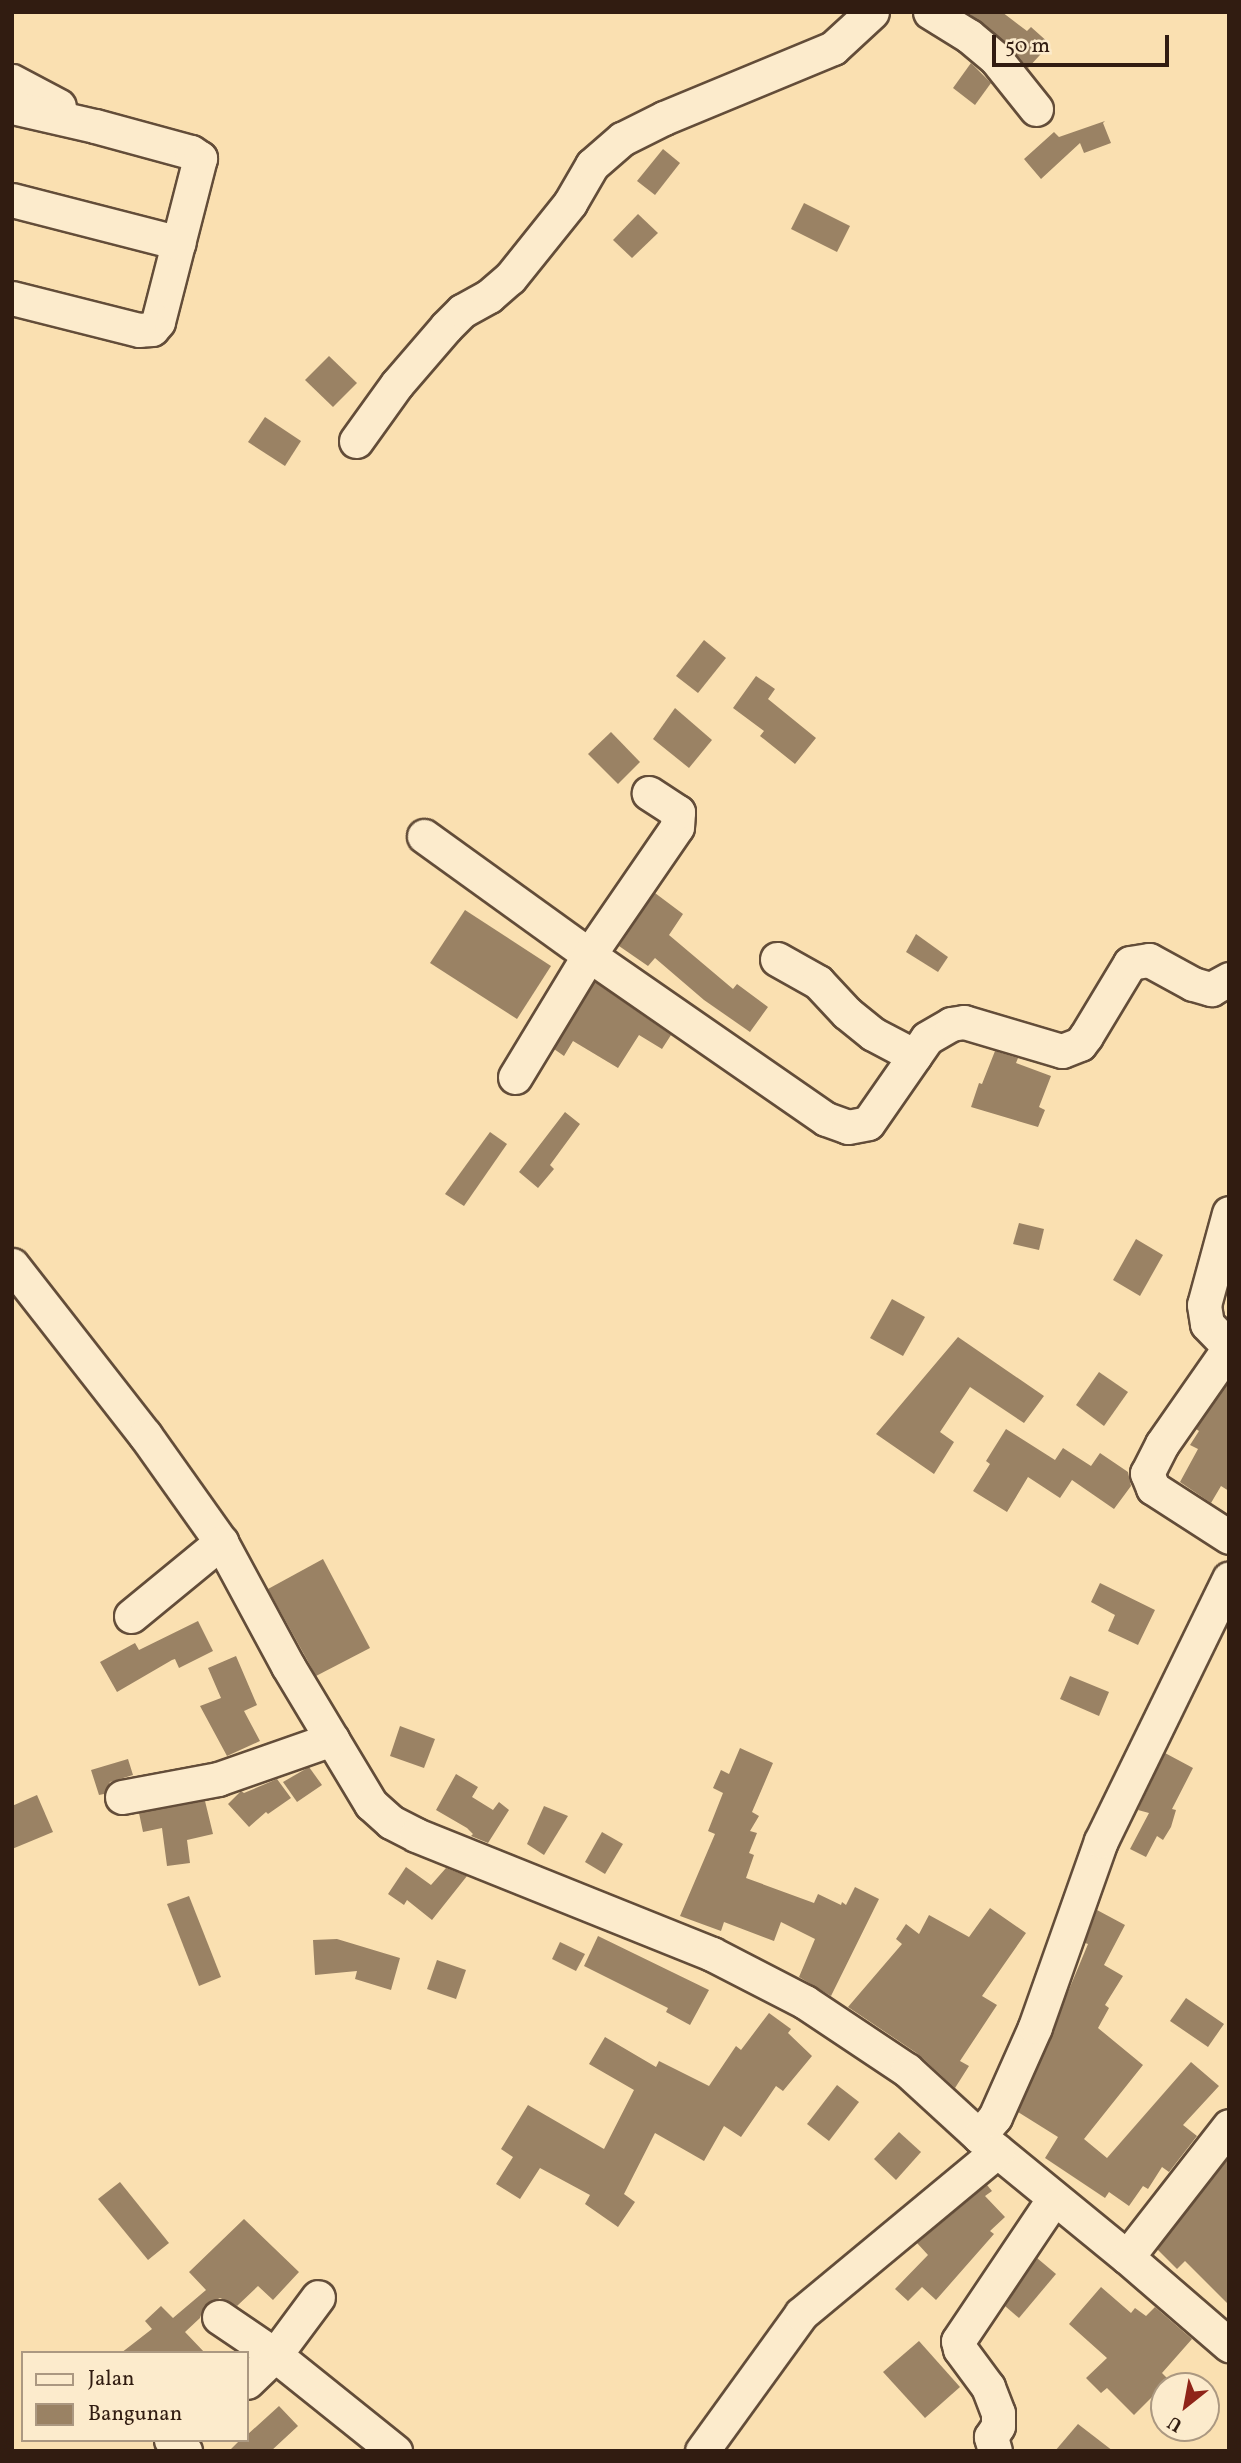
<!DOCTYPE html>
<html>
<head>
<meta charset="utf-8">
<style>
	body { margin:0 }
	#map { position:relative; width:1241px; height:2463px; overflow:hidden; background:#fae0b1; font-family:Vollkorn,serif }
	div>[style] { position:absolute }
	.building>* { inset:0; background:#9a8264 }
	.roads { filter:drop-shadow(2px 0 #634d39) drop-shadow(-2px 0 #634d39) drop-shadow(0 2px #634d39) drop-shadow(0 -2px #634d39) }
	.minor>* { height:33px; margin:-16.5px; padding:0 16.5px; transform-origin:16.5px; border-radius:16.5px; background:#fcebcc }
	span { translate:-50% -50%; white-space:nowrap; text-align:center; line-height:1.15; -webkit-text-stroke:5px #fcebcc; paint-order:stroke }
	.frame { position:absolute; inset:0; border:14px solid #311c11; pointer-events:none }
	.legend { position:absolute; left:21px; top:2351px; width:228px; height:91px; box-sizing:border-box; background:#fcebcc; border:2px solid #ab9881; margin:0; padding:9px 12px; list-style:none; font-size:21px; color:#311c11 }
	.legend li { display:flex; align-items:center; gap:14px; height:35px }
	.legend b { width:35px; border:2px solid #ab9881 }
	.north { position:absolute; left:1150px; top:2372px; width:70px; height:70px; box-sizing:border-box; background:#fcebcc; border:2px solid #ab9881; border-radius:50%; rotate:211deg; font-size:19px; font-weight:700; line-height:28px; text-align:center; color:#311c11 }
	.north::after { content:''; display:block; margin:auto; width:24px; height:32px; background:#8f2418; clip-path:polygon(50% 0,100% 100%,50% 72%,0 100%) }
	.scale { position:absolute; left:992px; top:35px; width:177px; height:32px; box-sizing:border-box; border:4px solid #311c11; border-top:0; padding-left:9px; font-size:21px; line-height:24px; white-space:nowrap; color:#311c11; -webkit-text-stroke:5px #fcebcc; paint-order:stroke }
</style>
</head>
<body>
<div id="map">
	<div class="building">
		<div style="clip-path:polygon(967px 12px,1002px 12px,1027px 31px,1031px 27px,1050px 44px,1028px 68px,1008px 44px)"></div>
		<div style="clip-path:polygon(971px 63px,991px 83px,975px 105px,953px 88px)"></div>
		<div style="clip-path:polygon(1105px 121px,1103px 123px,1111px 143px,1084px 153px,1080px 143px,1041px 179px,1024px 159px,1054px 132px,1059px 137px)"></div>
		<div style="clip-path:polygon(663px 149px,680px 163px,655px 195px,637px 181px)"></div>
		<div style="clip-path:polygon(804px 203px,850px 226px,837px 252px,791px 229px)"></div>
		<div style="clip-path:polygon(638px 214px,658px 233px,632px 258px,613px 240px)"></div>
		<div style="clip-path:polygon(329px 356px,357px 383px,333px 407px,305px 380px)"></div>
		<div style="clip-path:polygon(265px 417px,301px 441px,285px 466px,248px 442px)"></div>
		<div style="clip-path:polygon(704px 640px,726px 658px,698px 693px,676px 676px)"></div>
		<div style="clip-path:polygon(756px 676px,775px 689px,768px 699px,816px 738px,795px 764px,760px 736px,764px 731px,733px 708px)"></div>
		<div style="clip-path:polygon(675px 708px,712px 740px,689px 768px,653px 739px)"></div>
		<div style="clip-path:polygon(611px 732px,640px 762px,618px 784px,588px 754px)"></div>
		<div style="clip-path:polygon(655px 893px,683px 914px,669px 935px,733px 989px,737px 984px,768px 1007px,750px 1032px,704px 1000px,655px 958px,648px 966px,619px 946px)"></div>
		<div style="clip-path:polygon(465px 910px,551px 966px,517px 1019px,430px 963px)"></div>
		<div style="clip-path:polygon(916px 934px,948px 957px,938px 972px,906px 952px)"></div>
		<div style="clip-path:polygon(595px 982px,671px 1035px,662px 1049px,639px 1035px,618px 1068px,573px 1041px,564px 1056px,554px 1049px)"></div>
		<div style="clip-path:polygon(995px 1051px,1018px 1058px,1016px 1063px,1051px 1076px,1039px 1107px,1045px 1110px,1038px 1127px,971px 1107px,979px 1083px,982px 1084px)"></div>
		<div style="clip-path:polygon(565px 1112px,580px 1124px,550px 1165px,554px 1169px,538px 1188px,519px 1172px)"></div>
		<div style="clip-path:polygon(490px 1132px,507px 1144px,464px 1206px,445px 1194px)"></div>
		<div style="clip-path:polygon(1019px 1223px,1044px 1229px,1039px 1250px,1013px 1244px)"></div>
		<div style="clip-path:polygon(1136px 1239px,1163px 1255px,1140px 1296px,1113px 1280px)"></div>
		<div style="clip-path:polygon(892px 1299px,925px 1317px,903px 1356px,870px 1338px)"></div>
		<div style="clip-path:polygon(958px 1337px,1044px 1396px,1024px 1423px,970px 1387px,940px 1432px,954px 1442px,934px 1474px,876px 1434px)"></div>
		<div style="clip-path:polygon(1099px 1372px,1128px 1392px,1104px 1426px,1076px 1405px)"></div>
		<div style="clip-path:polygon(1228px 1383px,1229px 1491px,1221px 1486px,1211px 1503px,1180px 1482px,1198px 1449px,1190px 1445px,1199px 1431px,1196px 1429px)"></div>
		<div style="clip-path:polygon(1006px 1429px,1055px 1460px,1063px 1448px,1091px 1466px,1100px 1453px,1128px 1472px,1131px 1486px,1114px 1509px,1072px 1480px,1060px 1498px,1028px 1477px,1007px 1512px,973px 1491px,990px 1464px,986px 1461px)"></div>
		<div style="clip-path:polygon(323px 1559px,370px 1648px,316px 1676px,268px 1589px)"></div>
		<div style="clip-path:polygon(1100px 1583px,1155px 1610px,1138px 1645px,1108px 1631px,1115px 1615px,1091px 1602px)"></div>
		<div style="clip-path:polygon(198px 1621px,213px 1651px,179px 1668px,175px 1659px,172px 1660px,117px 1692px,100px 1662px,135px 1643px,139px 1650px)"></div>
		<div style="clip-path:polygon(236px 1656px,257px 1705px,244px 1711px,260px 1741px,227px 1756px,200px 1706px,221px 1698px,208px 1668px)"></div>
		<div style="clip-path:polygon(1070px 1676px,1109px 1692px,1099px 1716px,1060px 1699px)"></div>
		<div style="clip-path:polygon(400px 1726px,435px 1739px,424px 1768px,390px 1756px)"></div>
		<div style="clip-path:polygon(740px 1748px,773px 1763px,752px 1812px,759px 1816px,750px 1831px,757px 1833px,749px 1853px,754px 1855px,746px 1878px,814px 1903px,818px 1894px,841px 1905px,842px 1902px,846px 1905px,855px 1887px,879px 1899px,831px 1996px,799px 1977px,815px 1939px,781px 1922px,774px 1941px,724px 1922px,721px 1931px,680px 1916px,715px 1834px,708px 1831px,723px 1793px,713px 1788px,721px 1770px,729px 1774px)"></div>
		<div style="clip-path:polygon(1165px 1753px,1193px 1768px,1172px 1809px,1176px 1810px,1171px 1827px,1163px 1840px,1157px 1836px,1146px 1857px,1130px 1849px,1149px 1813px,1138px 1810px)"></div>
		<div style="clip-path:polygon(128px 1759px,133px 1775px,110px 1782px,104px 1794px,99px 1795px,91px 1770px)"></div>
		<div style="clip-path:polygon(309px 1767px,322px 1785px,297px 1802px,283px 1782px)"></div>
		<div style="clip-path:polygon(456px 1774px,478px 1787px,472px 1797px,493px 1810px,499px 1802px,509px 1810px,488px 1843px,471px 1836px,473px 1834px,467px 1828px,436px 1810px)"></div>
		<div style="clip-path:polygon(277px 1779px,291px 1798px,268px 1814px,266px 1812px,249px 1827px,228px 1804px,241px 1791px,244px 1793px)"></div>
		<div style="clip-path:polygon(37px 1795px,53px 1832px,12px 1849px,12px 1806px)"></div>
		<div style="clip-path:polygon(205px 1801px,213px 1834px,187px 1840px,190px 1863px,167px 1866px,162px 1828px,143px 1832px,139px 1813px)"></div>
		<div style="clip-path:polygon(544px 1806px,568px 1816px,544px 1855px,527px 1844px)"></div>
		<div style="clip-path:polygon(602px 1832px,623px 1844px,605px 1874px,585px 1862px)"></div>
		<div style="clip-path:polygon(406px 1867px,431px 1885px,446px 1868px,467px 1876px,432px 1920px,407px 1900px,404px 1905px,388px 1894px)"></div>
		<div style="clip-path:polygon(189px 1896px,221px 1977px,199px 1986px,167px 1904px)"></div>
		<div style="clip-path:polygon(990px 1908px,1026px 1933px,982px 1996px,997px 2005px,960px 2061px,969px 2066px,955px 2088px,918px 2054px,848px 2007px,902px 1944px,896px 1939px,906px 1924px,919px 1934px,929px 1915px,969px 1937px)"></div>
		<div style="clip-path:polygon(1097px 1910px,1125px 1925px,1104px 1965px,1123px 1976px,1105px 2005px,1109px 2008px,1098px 2028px,1143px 2065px,1084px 2139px,1107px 2158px,1191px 2062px,1219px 2086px,1183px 2125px,1197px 2136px,1169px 2172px,1162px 2167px,1148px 2189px,1143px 2186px,1129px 2206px,1109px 2192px,1105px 2198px,1045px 2158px,1058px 2137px,1018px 2112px,1088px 1944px,1085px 1943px)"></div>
		<div style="clip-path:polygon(598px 1936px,709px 1990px,690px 2025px,666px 2012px,668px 2008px,584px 1966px)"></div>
		<div style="clip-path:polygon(337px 1939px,400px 1958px,391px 1990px,355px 1979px,357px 1971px,315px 1975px,313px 1940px)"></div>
		<div style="clip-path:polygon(560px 1942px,585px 1954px,576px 1971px,552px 1959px)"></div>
		<div style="clip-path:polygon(437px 1960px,466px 1970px,456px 1999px,427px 1989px)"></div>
		<div style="clip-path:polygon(1186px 1998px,1224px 2024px,1208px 2047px,1170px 2021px)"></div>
		<div style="clip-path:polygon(769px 2013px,791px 2029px,788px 2033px,812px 2056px,783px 2091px,776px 2086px,741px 2137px,724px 2126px,704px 2161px,655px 2133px,624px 2194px,635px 2202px,618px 2227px,585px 2204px,590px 2195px,540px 2168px,520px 2199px,496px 2184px,513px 2157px,501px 2149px,528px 2105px,604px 2149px,634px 2090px,589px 2064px,605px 2037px,656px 2067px,659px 2061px,709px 2086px,736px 2046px,741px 2050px)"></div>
		<div style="clip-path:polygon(837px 2085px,859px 2102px,829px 2141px,807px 2124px)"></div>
		<div style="clip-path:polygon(899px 2132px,921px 2152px,896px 2180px,874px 2159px)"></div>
		<div style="clip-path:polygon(1229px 2158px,1229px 2305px,1185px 2261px,1177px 2269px,1157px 2249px)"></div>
		<div style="clip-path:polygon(120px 2182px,169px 2243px,148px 2260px,98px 2199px)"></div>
		<div style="clip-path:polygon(987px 2185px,992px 2191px,985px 2196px,1005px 2217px,990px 2231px,994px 2234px,936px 2300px,922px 2287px,908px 2301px,895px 2289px,928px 2255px,917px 2243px)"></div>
		<div style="clip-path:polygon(244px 2219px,299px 2272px,273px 2300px,258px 2286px,237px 2306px,220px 2298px,204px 2306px,200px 2318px,185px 2332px,205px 2353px,121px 2353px,152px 2329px,145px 2321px,161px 2306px,173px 2318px,206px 2290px,189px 2272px)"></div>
		<div style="clip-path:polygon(1037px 2258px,1056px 2274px,1019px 2318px,1005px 2306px)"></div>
		<div style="clip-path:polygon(1101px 2287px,1131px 2313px,1135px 2308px,1146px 2316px,1155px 2307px,1192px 2339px,1162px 2373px,1169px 2380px,1134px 2415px,1107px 2388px,1101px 2393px,1086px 2378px,1107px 2358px,1069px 2324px)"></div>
		<div style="clip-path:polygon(919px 2341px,960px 2387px,925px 2418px,883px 2372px)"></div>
		<div style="clip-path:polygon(279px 2406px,298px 2426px,271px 2451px,229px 2451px,240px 2440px,247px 2440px,247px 2435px)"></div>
		<div style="clip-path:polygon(1078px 2424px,1113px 2451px,1055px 2451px)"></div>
	</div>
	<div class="roads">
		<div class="minor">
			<div style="left:930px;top:12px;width:46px;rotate:31.6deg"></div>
			<div style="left:969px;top:36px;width:35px;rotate:40deg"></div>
			<div style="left:996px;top:59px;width:64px;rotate:51.3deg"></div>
			<div style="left:12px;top:81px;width:53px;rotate:28deg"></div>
			<div style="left:12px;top:107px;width:85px;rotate:12.9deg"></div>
			<div style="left:95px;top:126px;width:99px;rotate:15.2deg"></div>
			<div style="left:191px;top:152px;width:11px;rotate:34deg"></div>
			<div style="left:200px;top:158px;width:169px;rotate:104.4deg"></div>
			<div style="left:158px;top:322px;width:9px;rotate:131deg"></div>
			<div style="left:152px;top:329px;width:13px;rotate:176deg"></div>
			<div style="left:139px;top:330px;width:131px;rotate:-165.9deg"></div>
			<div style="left:12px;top:200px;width:172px;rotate:14.4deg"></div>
			<div style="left:356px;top:441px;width:70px;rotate:-54.3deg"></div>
			<div style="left:397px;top:384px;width:75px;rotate:-49.3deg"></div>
			<div style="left:446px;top:327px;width:23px;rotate:-45deg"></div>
			<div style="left:462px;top:311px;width:31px;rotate:-29deg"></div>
			<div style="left:489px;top:296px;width:28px;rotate:-41deg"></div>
			<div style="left:510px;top:278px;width:96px;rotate:-51.3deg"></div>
			<div style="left:570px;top:203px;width:44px;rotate:-59.9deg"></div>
			<div style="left:592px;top:165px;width:40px;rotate:-41deg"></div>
			<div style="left:622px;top:139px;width:47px;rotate:-26.6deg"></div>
			<div style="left:664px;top:118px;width:183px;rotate:-22.5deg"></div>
			<div style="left:833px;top:48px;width:53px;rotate:-42.7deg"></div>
			<div style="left:424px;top:836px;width:203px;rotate:35.8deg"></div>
			<div style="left:589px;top:955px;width:288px;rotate:34.7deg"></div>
			<div style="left:826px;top:1119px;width:23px;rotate:20deg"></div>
			<div style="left:848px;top:1127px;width:20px;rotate:-11deg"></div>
			<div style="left:868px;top:1123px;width:103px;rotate:-55.2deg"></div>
			<div style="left:927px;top:1038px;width:28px;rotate:-30deg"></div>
			<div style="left:951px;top:1024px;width:13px;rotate:-9deg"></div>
			<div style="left:964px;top:1022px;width:102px;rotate:16.5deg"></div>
			<div style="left:1062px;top:1051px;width:19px;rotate:-21deg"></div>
			<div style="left:1080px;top:1044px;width:10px;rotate:-53deg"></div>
			<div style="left:1086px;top:1036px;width:85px;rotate:-58.9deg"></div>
			<div style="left:1130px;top:963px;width:19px;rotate:-9deg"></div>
			<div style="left:1149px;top:960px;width:50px;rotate:28.6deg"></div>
			<div style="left:1193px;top:984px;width:19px;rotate:16deg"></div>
			<div style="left:1211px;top:989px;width:21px;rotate:-29deg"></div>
			<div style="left:777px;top:959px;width:47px;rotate:29.3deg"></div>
			<div style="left:818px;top:982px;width:42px;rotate:46.9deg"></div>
			<div style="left:847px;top:1013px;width:33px;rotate:39deg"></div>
			<div style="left:873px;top:1034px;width:47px;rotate:27.6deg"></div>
			<div style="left:515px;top:1077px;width:143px;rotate:-58.8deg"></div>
			<div style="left:589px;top:955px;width:155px;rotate:-55.5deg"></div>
			<div style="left:677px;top:827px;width:15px;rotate:-86deg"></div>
			<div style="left:678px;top:812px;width:35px;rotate:-147deg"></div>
			<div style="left:1229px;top:1213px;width:95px;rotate:105.2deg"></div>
			<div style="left:1204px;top:1305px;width:19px;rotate:81deg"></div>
			<div style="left:1207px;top:1324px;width:32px;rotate:46deg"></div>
			<div style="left:12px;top:1265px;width:216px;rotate:52deg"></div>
			<div style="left:145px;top:1435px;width:131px;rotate:54.6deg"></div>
			<div style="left:221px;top:1542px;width:141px;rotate:61.6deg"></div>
			<div style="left:288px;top:1666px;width:161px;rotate:59deg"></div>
			<div style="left:371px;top:1804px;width:27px;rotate:42deg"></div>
			<div style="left:391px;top:1822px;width:28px;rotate:27deg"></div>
			<div style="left:416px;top:1835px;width:319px;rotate:21.9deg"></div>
			<div style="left:712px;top:1954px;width:105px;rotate:27.3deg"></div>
			<div style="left:805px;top:2002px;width:123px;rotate:33.7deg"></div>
			<div style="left:907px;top:2070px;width:98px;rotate:42.5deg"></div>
			<div style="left:979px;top:2136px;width:191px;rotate:39.3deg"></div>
			<div style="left:1127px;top:2257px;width:135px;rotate:40.8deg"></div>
			<div style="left:1229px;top:1348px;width:117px;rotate:124.9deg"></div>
			<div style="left:1162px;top:1444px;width:33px;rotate:117deg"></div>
			<div style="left:1147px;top:1473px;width:16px;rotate:68deg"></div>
			<div style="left:1153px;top:1488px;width:90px;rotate:32.8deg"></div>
			<div style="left:131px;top:1616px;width:117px;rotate:-39.4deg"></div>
			<div style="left:122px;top:1797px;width:98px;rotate:-10.6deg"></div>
			<div style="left:218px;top:1779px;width:121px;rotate:-19.3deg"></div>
			<div style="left:979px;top:2136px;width:25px;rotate:-50deg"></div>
			<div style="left:995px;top:2117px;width:98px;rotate:-66deg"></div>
			<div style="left:1035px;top:2027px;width:197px;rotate:-70.5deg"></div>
			<div style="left:1101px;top:1841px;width:292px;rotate:-64deg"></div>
			<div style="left:1127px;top:2257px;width:166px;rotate:-52.1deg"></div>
			<div style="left:219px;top:2317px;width:68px;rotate:34.2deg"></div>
			<div style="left:275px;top:2355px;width:72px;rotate:-53.4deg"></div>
			<div style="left:247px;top:2382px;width:39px;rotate:-44deg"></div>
			<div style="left:275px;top:2355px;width:154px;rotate:38.7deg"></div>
			<div style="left:171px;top:2440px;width:18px;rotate:38deg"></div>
			<div style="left:702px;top:2451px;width:169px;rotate:-54.1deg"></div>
			<div style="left:801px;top:2314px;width:255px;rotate:-39.7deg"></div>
			<div style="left:995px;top:2451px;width:15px;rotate:-106deg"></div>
			<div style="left:991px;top:2437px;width:13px;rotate:-58deg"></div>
			<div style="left:998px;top:2426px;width:13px;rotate:-90deg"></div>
			<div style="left:998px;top:2413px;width:28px;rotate:-111deg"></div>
			<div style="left:988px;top:2387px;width:47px;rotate:-126.4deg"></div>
			<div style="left:960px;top:2349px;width:8px;rotate:-104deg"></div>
			<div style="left:958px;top:2341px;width:172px;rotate:-56.1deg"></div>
		</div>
	</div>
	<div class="frame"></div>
	<ul class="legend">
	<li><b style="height:9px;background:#fcebcc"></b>Jalan</li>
	<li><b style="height:19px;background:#9a8264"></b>Bangunan</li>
	</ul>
	<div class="north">U</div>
	<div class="scale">50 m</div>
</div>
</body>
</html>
